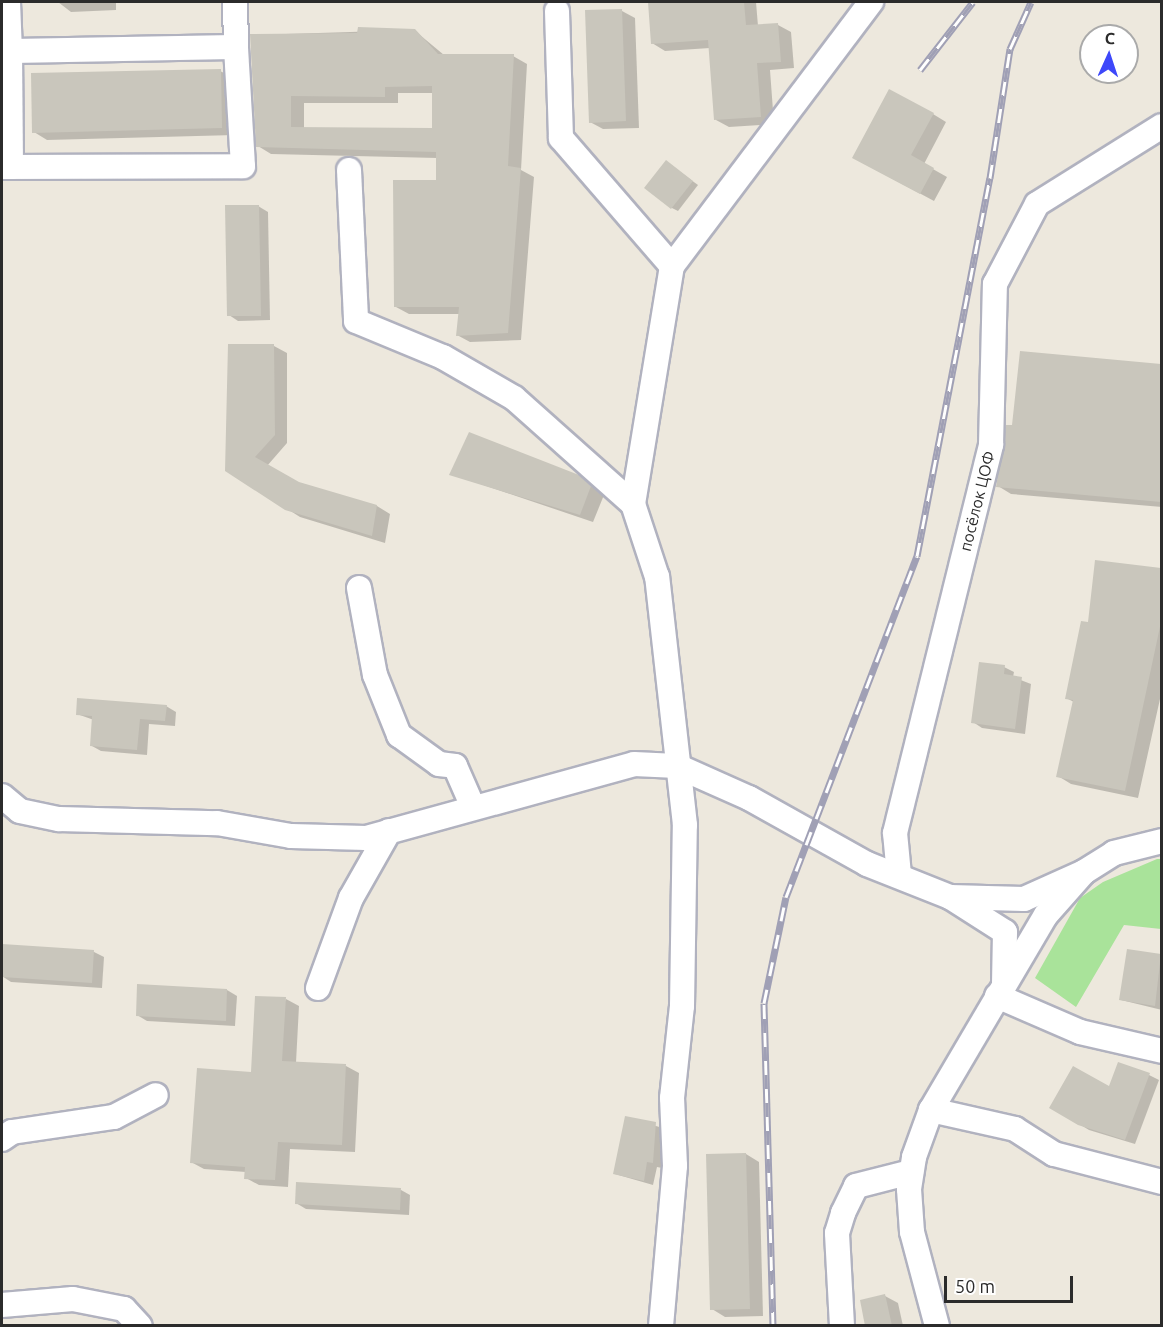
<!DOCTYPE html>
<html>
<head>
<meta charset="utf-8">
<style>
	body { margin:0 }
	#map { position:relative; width:1163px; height:1327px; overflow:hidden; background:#ede8dd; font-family:Ubuntu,sans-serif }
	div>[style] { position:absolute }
	.green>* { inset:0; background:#a9e39a }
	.shadow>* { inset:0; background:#0003 }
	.building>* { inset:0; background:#c9c6bc }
	.roads { filter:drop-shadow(2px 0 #b1b2bf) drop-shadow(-2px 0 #b1b2bf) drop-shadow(0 2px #b1b2bf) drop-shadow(0 -2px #b1b2bf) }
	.minor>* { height:24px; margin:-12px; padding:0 12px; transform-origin:12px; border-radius:12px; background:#fff }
	.rail>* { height:7px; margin-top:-3.5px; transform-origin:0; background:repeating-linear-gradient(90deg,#fff 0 14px,#a0a0b5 0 28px); box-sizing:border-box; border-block:2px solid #a0a0b5 }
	span { translate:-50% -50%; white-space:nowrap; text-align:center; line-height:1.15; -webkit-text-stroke:4.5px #fff; paint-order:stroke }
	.street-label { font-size:16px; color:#2b2b2b }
	.frame { position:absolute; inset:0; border:3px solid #2b2b2b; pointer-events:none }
	.north { position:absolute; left:1079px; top:24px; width:60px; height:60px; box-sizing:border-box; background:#fff; border:2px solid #aaa; border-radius:50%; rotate:3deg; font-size:16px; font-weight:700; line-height:24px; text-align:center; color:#2b2b2b }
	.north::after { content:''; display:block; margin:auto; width:21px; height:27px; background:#3e48fa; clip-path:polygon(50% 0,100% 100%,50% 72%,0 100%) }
	.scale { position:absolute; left:944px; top:1276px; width:129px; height:27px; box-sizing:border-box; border:3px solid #2b2b2b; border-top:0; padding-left:8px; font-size:18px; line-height:21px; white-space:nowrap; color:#2b2b2b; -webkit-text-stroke:4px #fff; paint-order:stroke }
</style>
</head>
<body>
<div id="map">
	<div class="green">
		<div style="clip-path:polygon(1157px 859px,1161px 859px,1161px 929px,1124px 925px,1076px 1007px,1035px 978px,1080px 898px,1103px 882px)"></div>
	</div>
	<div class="shadow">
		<div style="clip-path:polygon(58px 2px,116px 2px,116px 10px,71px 12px)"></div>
		<div style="clip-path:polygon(649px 2px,756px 2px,758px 26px,778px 25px,791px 32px,794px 68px,770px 70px,774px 124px,729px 127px,716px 120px,710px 48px,665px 51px,652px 43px)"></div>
		<div style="clip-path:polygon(622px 11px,635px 18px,639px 128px,603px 129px,590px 122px)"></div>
		<div style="clip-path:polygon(evenodd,414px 30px,444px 55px,513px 56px,527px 64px,521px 170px,534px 177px,521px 340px,470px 342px,457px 335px,460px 314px,409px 314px,396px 307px,437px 182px,437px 158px,271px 154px,258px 146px,252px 35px,414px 30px,398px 93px,434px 93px,434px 130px,304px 129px,304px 103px,398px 103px,398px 93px)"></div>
		<div style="clip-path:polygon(220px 71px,234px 78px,235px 135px,47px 140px,34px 132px)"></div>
		<div style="clip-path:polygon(933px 114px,946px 122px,924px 164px,947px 177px,934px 201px,867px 165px)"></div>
		<div style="clip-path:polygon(672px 166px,698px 185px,678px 211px,672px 208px)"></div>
		<div style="clip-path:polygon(258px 206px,268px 212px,270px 320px,238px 321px,229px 315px)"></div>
		<div style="clip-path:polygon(274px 346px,287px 353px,287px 443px,267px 466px,298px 483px,377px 506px,390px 514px,385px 543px,300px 517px,226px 470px)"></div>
		<div style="clip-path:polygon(1021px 352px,1162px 366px,1162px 507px,1011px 494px,998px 486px,1014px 427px)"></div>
		<div style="clip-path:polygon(451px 474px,578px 476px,604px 495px,593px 522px)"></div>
		<div style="clip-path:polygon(1097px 562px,1162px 569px,1162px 690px,1138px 798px,1071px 784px,1058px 776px,1074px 702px,1066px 698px,1089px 624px)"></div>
		<div style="clip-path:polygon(1004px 667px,1014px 672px,1013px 677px,1031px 684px,1025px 734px,982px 728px,973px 722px)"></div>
		<div style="clip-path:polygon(166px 706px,176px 712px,175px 726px,149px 724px,147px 755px,101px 751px,92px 746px,94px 720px,77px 714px)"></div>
		<div style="clip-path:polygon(3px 946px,94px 952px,104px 957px,102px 988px,11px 982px,2px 976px)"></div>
		<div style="clip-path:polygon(1128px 950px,1162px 955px,1162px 1010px,1121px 1000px)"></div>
		<div style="clip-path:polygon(139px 985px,227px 990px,237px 996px,235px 1026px,147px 1021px,137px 1015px)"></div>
		<div style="clip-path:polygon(286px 999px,299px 1006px,296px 1063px,346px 1066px,359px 1073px,355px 1152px,290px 1149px,288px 1187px,259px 1185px,246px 1178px,246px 1172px,204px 1169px,191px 1162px,252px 1074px)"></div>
		<div style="clip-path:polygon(1149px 1075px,1159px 1080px,1135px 1144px,1089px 1130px,1051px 1107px)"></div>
		<div style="clip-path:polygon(626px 1117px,666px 1129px,662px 1168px,657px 1167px,653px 1185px,615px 1174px)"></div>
		<div style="clip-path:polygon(746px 1154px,759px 1162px,763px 1316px,725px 1317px,712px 1309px)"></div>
		<div style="clip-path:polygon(401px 1190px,410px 1195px,409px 1215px,306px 1209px,296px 1203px)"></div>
		<div style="clip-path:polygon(885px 1296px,898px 1303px,903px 1326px,867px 1326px)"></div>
	</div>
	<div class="building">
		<div style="clip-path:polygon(648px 2px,744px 2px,746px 25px,778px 23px,781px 62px,757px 63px,761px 117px,714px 120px,708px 40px,651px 44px)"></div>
		<div style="clip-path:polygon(622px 9px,626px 121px,589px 123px,585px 10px)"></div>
		<div style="clip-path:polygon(evenodd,358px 27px,415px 29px,438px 54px,514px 54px,508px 166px,521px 168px,508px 333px,456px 336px,459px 307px,394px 307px,393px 180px,436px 180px,436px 152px,256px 147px,250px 34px,357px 33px,358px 27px,432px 86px,432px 128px,291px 127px,291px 96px,385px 97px,385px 87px,432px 86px)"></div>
		<div style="clip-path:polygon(221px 69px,222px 128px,32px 133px,31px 73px)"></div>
		<div style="clip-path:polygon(889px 89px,934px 113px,911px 155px,934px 168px,920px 194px,852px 158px)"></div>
		<div style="clip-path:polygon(666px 160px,693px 181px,671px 209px,644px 188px)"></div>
		<div style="clip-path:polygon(225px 205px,259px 205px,261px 316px,227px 316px)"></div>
		<div style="clip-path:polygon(228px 344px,274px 344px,275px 435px,255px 457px,299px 482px,377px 505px,372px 536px,285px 510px,225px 471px)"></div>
		<div style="clip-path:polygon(1020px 351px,1161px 364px,1161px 502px,996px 487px,1006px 425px,1012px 425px)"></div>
		<div style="clip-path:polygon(469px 432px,579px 475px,591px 486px,580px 515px,449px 475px)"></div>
		<div style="clip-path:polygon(1095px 560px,1161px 568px,1161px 622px,1125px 791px,1056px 777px,1073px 700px,1065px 699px,1081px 621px,1088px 622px)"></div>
		<div style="clip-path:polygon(979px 662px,1005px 665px,1004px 674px,1022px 677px,1015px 729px,971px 723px)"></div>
		<div style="clip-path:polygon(77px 698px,167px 705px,165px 721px,140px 719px,137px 750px,90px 746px,92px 716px,76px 715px)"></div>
		<div style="clip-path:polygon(2px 944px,94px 950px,92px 983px,2px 977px)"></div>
		<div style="clip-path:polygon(1127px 949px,1161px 954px,1155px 1006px,1119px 1000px)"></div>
		<div style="clip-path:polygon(137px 984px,227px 989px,226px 1021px,136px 1016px)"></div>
		<div style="clip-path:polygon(255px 996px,286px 997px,282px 1061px,346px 1064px,342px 1145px,278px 1142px,275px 1180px,244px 1179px,245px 1167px,190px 1163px,197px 1068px,251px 1072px)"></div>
		<div style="clip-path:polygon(1118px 1062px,1150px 1073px,1125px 1140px,1078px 1125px,1049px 1108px,1073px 1066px,1109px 1086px)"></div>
		<div style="clip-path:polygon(625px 1116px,656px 1122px,653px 1163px,647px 1162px,644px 1181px,613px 1174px)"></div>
		<div style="clip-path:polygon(746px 1153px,750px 1309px,710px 1310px,706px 1154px)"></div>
		<div style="clip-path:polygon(296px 1182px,401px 1188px,400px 1210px,295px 1204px)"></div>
		<div style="clip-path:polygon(885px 1294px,892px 1326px,865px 1326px,860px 1300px)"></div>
	</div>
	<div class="roads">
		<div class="minor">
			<div style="left:8px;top:2px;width:49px;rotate:87.7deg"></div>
			<div style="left:235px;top:2px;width:45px;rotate:88.7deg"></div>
			<div style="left:557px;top:11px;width:127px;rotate:88.2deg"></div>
			<div style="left:561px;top:138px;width:169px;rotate:49.1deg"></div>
			<div style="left:2px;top:167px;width:9px"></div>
			<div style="left:11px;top:167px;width:232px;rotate:-0.2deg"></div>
			<div style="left:243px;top:166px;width:119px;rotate:-93.4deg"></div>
			<div style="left:236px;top:47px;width:226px;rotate:179deg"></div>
			<div style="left:10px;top:51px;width:116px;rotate:89.5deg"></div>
			<div style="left:349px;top:170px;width:151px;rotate:87.3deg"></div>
			<div style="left:356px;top:321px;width:94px;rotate:22.5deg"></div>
			<div style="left:443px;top:357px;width:82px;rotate:30deg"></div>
			<div style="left:514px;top:398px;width:159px;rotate:41.7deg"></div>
			<div style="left:359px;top:588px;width:88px;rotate:79.6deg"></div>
			<div style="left:375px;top:675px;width:65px;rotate:68.2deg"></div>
			<div style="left:399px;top:735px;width:49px;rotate:35.9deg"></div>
			<div style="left:439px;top:764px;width:16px;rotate:7deg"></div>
			<div style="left:455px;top:766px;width:45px;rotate:66.3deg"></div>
			<div style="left:2px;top:796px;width:23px;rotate:40deg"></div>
			<div style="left:20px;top:811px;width:40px;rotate:12deg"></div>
			<div style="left:59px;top:819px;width:158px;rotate:1.5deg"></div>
			<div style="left:217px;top:823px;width:75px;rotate:10deg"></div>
			<div style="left:291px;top:836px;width:75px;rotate:1.5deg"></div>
			<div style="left:366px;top:838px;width:278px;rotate:-15.4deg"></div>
			<div style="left:634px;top:764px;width:43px;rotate:2.7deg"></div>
			<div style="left:677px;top:766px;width:79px;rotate:24deg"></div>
			<div style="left:749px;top:798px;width:135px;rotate:29.2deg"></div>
			<div style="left:867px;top:864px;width:89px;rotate:21.7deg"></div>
			<div style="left:950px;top:897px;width:74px;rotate:1.5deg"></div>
			<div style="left:1024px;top:899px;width:66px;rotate:-24.2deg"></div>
			<div style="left:899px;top:875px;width:42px;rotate:-95.4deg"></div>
			<div style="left:895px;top:833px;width:400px;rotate:-76.1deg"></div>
			<div style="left:991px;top:445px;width:161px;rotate:-88.6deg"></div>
			<div style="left:995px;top:284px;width:90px;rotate:-62.3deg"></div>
			<div style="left:1037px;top:204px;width:147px;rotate:-32deg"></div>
			<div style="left:950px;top:897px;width:65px;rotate:32.5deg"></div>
			<div style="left:1005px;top:932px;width:50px;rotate:91.1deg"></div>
			<div style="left:318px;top:988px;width:96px;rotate:-69.9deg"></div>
			<div style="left:351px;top:898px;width:77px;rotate:-60.4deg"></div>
			<div style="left:997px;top:996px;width:90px;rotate:23.4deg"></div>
			<div style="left:1080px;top:1032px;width:84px;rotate:13deg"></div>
			<div style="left:931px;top:1110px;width:86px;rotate:12.7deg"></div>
			<div style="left:1015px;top:1129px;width:46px;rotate:32.7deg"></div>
			<div style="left:1054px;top:1154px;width:112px;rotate:14.5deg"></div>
			<div style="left:2px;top:1139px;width:12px;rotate:-35deg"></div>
			<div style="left:12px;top:1132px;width:103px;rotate:-8.4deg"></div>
			<div style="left:114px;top:1117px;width:47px;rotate:-27.6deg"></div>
			<div style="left:2px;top:1305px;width:71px;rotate:-4.8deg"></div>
			<div style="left:73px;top:1299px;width:52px;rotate:11.1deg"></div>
			<div style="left:124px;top:1309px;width:23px;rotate:47deg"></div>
			<div style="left:661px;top:1326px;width:161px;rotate:-85deg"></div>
			<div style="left:675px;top:1166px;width:68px;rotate:-92.5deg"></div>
			<div style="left:672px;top:1098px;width:93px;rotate:-83.8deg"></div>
			<div style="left:682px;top:1006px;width:181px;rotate:-89.1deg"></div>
			<div style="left:685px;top:825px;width:250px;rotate:-96.4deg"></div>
			<div style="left:657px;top:577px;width:77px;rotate:-108.2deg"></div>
			<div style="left:633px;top:504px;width:241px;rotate:-80.7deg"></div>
			<div style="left:672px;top:266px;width:331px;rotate:-53deg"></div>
			<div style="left:842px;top:1326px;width:93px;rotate:-93.1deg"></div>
			<div style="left:837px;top:1233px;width:21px;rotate:-73deg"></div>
			<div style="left:843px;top:1213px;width:30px;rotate:-64deg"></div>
			<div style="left:856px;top:1186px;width:57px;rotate:-14.3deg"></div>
			<div style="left:937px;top:1326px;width:97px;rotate:-104.9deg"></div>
			<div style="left:912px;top:1232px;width:43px;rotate:-94deg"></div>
			<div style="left:909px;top:1189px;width:32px;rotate:-81deg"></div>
			<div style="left:914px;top:1157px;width:50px;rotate:-70.1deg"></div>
			<div style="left:931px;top:1110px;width:226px;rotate:-59.5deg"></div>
			<div style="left:1046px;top:915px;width:57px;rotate:-48.5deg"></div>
			<div style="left:1084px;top:872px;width:36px;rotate:-32deg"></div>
			<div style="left:1114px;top:853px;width:49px;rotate:-14deg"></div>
		</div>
	</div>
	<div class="rail">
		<div style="left:920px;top:70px;width:86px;rotate:-52.1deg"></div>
		<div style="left:773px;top:1326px;width:323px;rotate:-91.6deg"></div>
		<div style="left:764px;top:1003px;width:108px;rotate:-78.3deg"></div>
		<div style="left:786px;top:897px;width:365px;rotate:-69deg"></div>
		<div style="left:917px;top:556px;width:385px;rotate:-79.1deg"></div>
		<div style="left:990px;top:178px;width:131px;rotate:-81.2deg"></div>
		<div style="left:1010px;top:49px;width:51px;rotate:-65.9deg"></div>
	</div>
	<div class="street-label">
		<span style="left:977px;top:501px;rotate:-76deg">посёлок ЦОФ</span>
	</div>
	<div class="frame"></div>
	<div class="north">С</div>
	<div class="scale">50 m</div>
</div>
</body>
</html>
